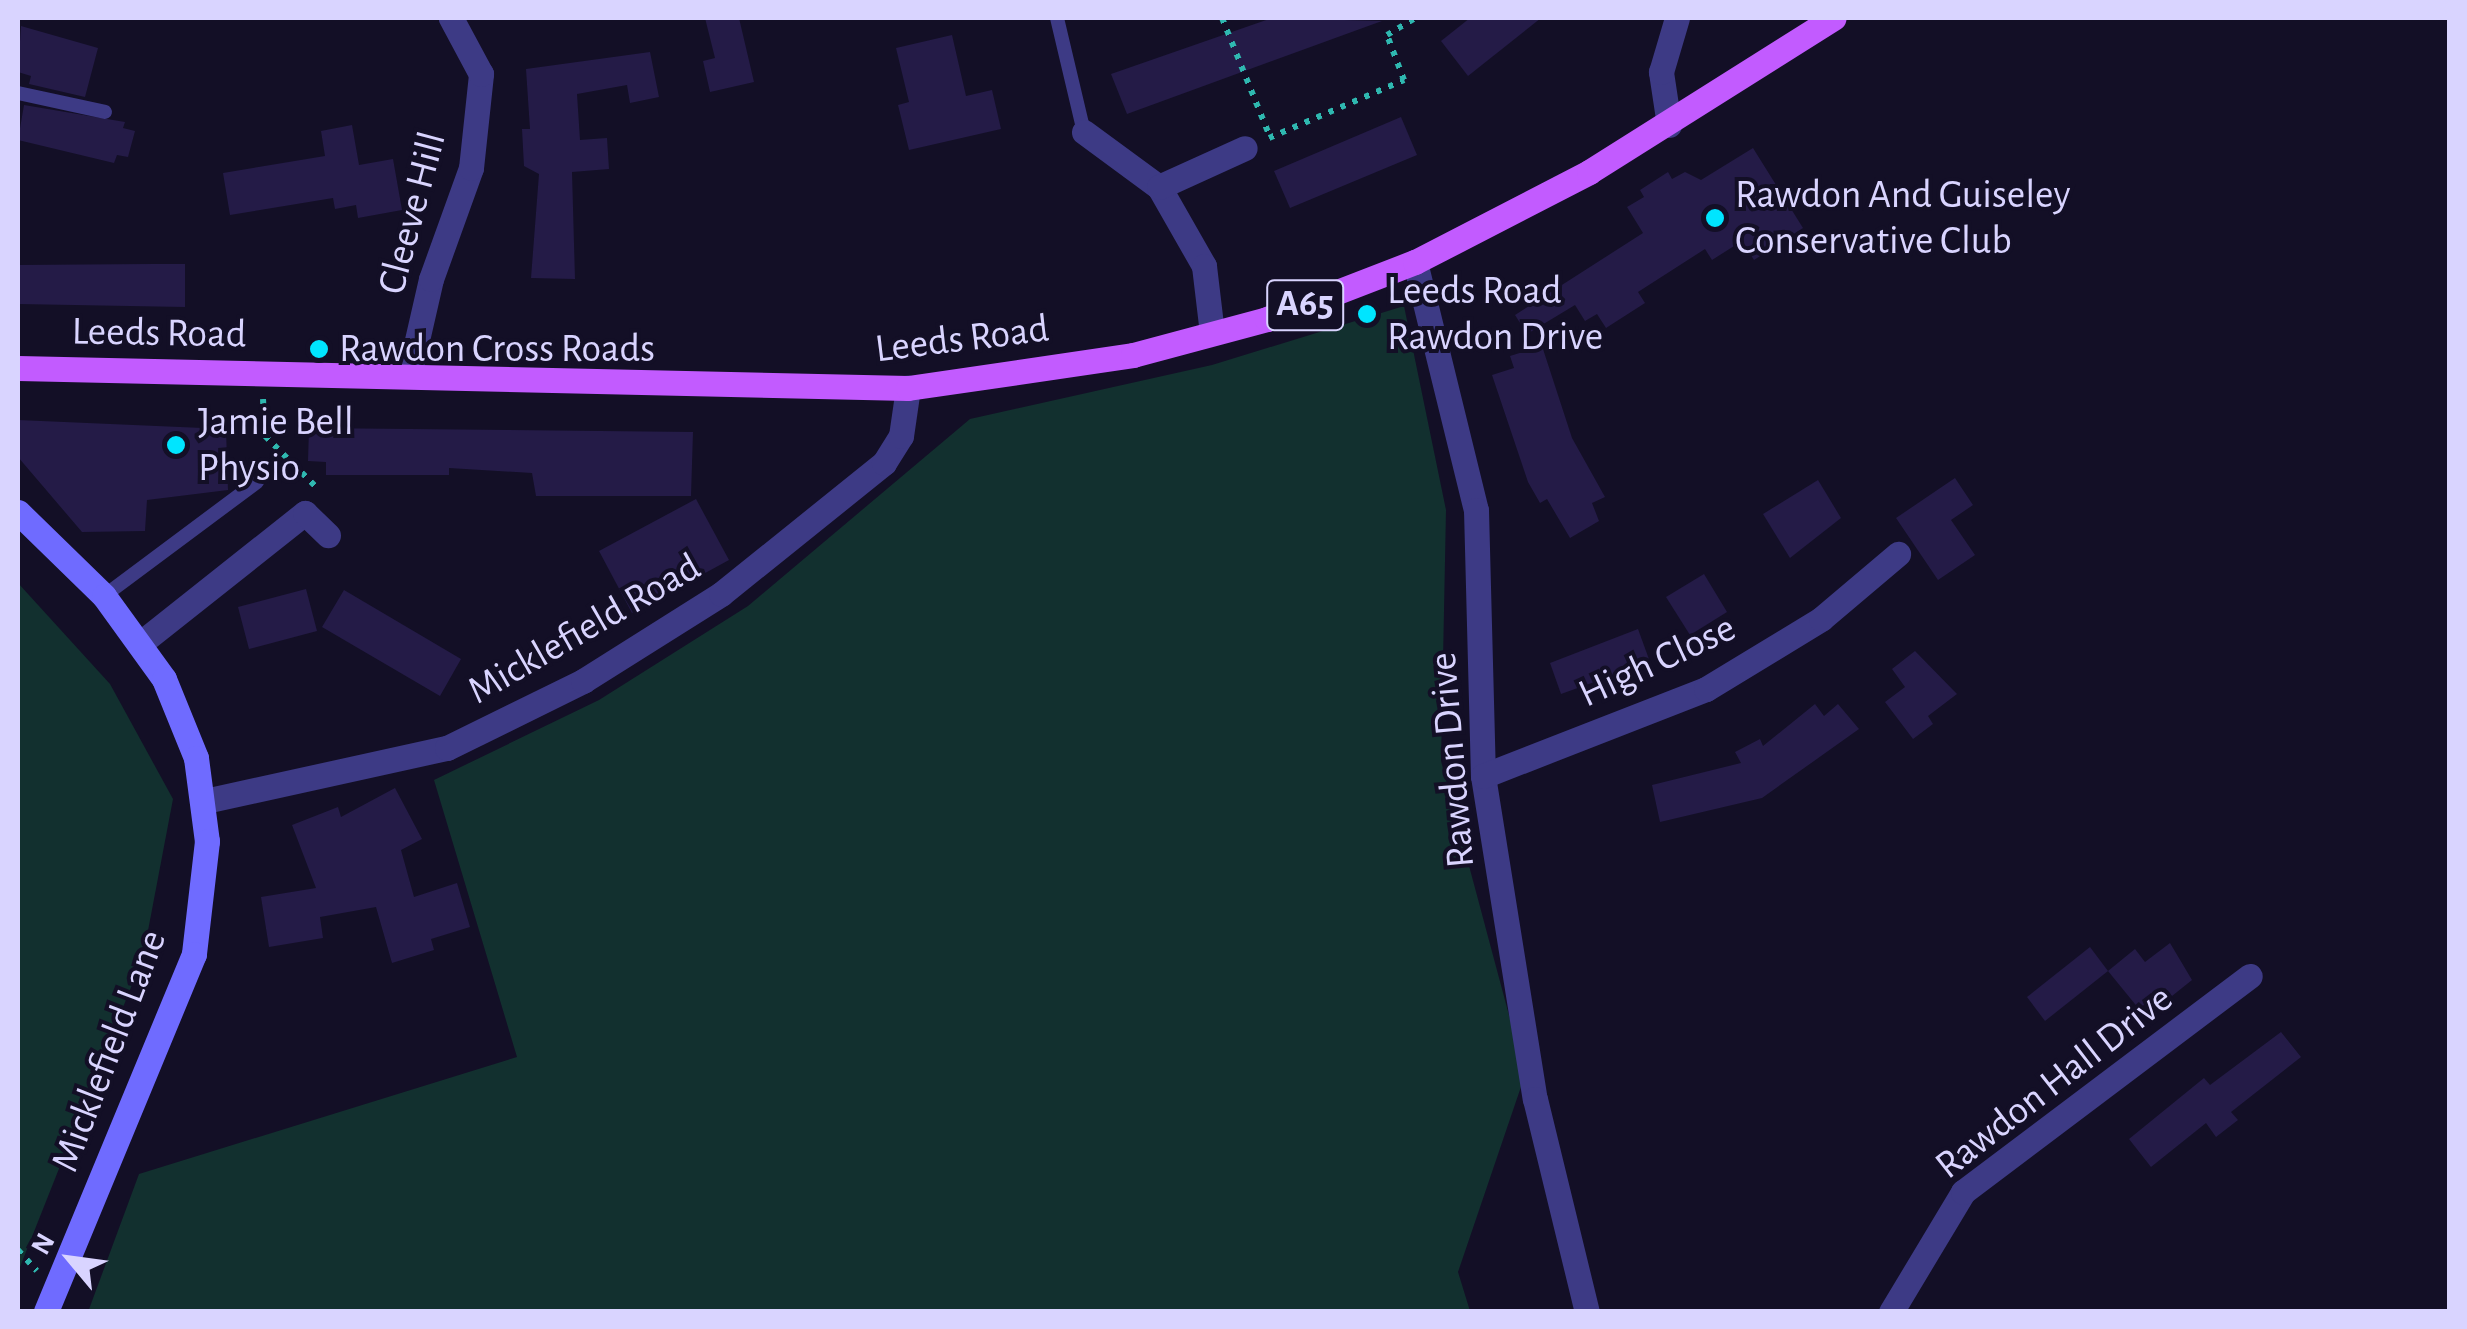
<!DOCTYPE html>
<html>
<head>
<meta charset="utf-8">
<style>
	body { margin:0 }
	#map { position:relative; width:2467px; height:1329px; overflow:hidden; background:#130f26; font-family:"Alegreya Sans",sans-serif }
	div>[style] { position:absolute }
	.green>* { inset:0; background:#12302f }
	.building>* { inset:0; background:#241b47 }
	.path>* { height:6px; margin-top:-3px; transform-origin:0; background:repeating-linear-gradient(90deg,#2fb8b0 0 5px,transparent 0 13px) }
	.service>* { height:14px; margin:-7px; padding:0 7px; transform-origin:7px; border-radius:7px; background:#3d3a85 }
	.minor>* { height:25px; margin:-12.5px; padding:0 12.5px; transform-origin:12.5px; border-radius:12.5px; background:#3d3a85 }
	.tertiary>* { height:25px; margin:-12.5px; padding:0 12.5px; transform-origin:12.5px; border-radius:12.5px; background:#3d3a85 }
	.secondary>* { height:25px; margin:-12.5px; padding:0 12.5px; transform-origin:12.5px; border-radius:12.5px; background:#6f6bff }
	.primary>* { height:25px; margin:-12.5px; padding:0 12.5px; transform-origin:12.5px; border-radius:12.5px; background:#c25bff }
	.dots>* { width:28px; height:28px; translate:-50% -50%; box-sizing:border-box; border:5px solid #130f26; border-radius:50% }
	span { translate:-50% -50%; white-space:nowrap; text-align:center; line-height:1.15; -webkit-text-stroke:8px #130f26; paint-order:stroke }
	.shield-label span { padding:2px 8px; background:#130f26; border:2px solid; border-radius:8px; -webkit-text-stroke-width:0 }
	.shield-label { font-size:38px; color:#d9d4ff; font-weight:700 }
	.poi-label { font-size:40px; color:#d9d4ff }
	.left { translate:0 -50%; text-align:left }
	.street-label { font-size:40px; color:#d9d4ff }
	.frame { position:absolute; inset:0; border:20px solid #d9d4ff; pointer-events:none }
	.north { position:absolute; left:20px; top:1209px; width:100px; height:100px; -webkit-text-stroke:8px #130f26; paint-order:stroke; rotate:299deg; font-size:28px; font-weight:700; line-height:40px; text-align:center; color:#d9d4ff }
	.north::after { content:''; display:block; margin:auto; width:35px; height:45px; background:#d9d4ff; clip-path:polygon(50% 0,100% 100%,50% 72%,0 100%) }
</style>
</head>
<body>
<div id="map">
	<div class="green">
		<div style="clip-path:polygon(1404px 306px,1446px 510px,1441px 761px,1525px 1075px,1458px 1272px,1470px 1311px,88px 1312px,139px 1174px,517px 1057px,434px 780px,599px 700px,748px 606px,970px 419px,1212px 365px)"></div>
		<div style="clip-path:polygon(18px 583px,110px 684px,173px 799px,143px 957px,18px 1272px)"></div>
	</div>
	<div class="building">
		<div style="clip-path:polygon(705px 18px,739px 18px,754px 82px,710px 92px,703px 61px,715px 58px)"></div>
		<div style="clip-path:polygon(1272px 18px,1382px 21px,1127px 114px,1111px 74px)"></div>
		<div style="clip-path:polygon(1470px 18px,1541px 18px,1468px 76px,1441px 41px)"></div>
		<div style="clip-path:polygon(21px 26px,98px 48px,85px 97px,29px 84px,31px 76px,18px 72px)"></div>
		<div style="clip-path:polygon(952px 35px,966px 96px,992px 90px,1001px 129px,909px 150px,898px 105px,909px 102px,896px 48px)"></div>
		<div style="clip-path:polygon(650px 52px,659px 97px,630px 103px,627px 85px,577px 94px,580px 140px,607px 138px,609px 169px,572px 172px,575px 279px,531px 278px,539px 174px,524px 166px,522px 129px,530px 129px,526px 69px)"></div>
		<div style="clip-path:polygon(24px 105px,125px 122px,123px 128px,135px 131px,128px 157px,117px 155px,114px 163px,18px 140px)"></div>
		<div style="clip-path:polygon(1401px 117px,1417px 155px,1290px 208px,1274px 171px)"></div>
		<div style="clip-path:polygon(352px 125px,359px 165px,393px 159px,402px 210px,358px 218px,356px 205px,335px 209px,333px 198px,230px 215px,223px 173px,325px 156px,321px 131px)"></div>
		<div style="clip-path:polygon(1753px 148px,1803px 228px,1754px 260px,1742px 241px,1712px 260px,1705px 249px,1638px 292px,1645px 303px,1606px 328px,1597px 314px,1585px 321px,1575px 305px,1527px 334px,1515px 315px,1643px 233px,1627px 207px,1644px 197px,1640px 190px,1668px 172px,1672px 179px,1685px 172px,1701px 180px)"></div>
		<div style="clip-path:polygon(152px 264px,185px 264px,185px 307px,18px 304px,18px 265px)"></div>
		<div style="clip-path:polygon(1542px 346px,1572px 438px,1605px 497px,1592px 503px,1599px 521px,1570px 538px,1547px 499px,1540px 503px,1528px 482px,1492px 375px,1514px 368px,1510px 356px)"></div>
		<div style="clip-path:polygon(18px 420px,226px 429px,228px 490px,147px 500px,145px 531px,82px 532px,18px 457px)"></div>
		<div style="clip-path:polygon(309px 428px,693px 432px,691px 496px,536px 496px,532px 473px,449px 468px,449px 475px,326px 475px,326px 462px,308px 461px)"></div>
		<div style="clip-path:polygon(1955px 478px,1973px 505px,1951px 520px,1975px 555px,1938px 580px,1896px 518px)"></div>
		<div style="clip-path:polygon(1818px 480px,1841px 518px,1790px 558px,1763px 514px)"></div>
		<div style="clip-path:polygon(696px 499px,729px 560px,632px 613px,599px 551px)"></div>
		<div style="clip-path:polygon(1704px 574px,1727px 612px,1690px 635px,1666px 597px)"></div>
		<div style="clip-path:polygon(306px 589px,317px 631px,249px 649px,238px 607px)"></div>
		<div style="clip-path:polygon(344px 590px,461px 659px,440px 696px,322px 627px)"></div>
		<div style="clip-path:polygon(1638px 629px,1650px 662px,1561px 694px,1550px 663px)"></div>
		<div style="clip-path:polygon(1915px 651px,1957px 694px,1928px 716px,1933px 724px,1913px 739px,1885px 702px,1905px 687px,1892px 669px)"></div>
		<div style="clip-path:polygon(1815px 704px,1824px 716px,1838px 704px,1859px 729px,1762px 798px,1660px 822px,1652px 785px,1741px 763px,1735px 752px,1760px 739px,1763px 746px)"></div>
		<div style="clip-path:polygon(395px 788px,422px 839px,401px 850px,414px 897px,457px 883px,470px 927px,431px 939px,434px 950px,392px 963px,376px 907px,320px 917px,323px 938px,269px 947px,261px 897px,316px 888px,292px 825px,338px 807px,341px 817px)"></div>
		<div style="clip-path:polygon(2170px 943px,2192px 980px,2172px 996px,2165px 988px,2139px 1009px,2108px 971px,2135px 949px,2145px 962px)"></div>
		<div style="clip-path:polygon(2090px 947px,2108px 971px,2045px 1021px,2027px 997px)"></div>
		<div style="clip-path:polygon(2281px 1032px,2301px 1057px,2231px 1112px,2238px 1120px,2216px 1137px,2206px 1123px,2151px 1167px,2129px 1139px,2204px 1078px,2210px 1085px)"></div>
	</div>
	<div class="path">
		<div style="left:1222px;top:18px;width:123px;rotate:68deg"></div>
		<div style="left:1269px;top:138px;width:147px;rotate:-23.2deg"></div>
		<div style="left:1404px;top:80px;width:48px;rotate:-110.7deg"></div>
		<div style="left:1387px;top:35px;width:33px;rotate:-31deg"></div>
		<div style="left:263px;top:399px;width:37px;rotate:87deg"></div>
		<div style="left:265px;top:436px;width:76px;rotate:45deg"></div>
		<div style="left:18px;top:1250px;width:28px;rotate:48deg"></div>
	</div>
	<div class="service">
		<div style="left:1057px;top:18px;width:117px;rotate:76.7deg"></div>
		<div style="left:18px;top:93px;width:89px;rotate:12.3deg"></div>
		<div style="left:104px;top:596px;width:191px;rotate:-36.7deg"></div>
	</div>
	<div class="minor">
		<div style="left:1084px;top:132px;width:93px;rotate:36.3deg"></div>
		<div style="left:1159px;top:187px;width:91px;rotate:60.3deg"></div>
		<div style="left:1204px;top:266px;width:67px;rotate:83.2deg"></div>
		<div style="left:1159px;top:187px;width:94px;rotate:-24.4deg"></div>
		<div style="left:1415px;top:262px;width:255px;rotate:76.2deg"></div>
		<div style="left:1476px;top:510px;width:266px;rotate:88.5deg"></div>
		<div style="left:1483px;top:776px;width:327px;rotate:80.9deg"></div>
		<div style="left:1535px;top:1099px;width:219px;rotate:76.3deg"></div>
		<div style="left:409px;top:375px;width:98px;rotate:-77.1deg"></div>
		<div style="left:431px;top:279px;width:118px;rotate:-70.2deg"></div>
		<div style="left:471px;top:168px;width:95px;rotate:-83.9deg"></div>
		<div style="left:481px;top:74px;width:64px;rotate:-118.2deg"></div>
		<div style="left:142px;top:642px;width:208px;rotate:-38.4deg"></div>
		<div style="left:305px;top:513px;width:32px;rotate:44deg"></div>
		<div style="left:1483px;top:776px;width:239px;rotate:-21.3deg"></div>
		<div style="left:1706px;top:689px;width:135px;rotate:-31.3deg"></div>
		<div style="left:1821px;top:619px;width:101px;rotate:-40.2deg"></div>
		<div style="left:205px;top:801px;width:248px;rotate:-12.4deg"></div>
		<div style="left:447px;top:748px;width:152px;rotate:-26.2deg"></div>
		<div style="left:583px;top:681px;width:163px;rotate:-32.2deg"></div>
		<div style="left:721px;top:594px;width:209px;rotate:-38.8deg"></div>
		<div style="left:884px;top:463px;width:32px;rotate:-58deg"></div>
		<div style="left:901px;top:436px;width:49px;rotate:-81.7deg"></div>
		<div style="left:1891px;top:1312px;width:140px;rotate:-59deg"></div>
		<div style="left:1963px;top:1192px;width:359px;rotate:-37deg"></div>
	</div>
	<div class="tertiary">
		<div style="left:1669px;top:125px;width:54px;rotate:-98.6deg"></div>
		<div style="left:1661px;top:72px;width:56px;rotate:-73.5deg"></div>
	</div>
	<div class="secondary">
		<div style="left:18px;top:512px;width:120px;rotate:44.3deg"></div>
		<div style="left:104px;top:596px;width:102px;rotate:54.1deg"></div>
		<div style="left:164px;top:679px;width:85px;rotate:67.9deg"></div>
		<div style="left:196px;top:758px;width:84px;rotate:82.5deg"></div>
		<div style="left:207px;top:841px;width:114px;rotate:96.6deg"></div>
		<div style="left:194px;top:954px;width:387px;rotate:112.5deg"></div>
	</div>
	<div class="primary">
		<div style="left:18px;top:368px;width:890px;rotate:1.29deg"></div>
		<div style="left:908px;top:388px;width:227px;rotate:-8.3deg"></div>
		<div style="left:1133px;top:355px;width:139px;rotate:-15deg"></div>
		<div style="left:1267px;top:319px;width:159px;rotate:-21.1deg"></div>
		<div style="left:1415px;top:262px;width:196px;rotate:-27.3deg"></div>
		<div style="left:1589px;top:172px;width:289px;rotate:-32.2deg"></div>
	</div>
	<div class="dots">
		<div style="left:1715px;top:218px;background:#00e5ff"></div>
		<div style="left:1367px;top:314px;background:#00e5ff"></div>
		<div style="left:319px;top:349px;background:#00e5ff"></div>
		<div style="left:176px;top:445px;background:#00e5ff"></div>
	</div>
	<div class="shield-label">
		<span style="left:1305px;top:305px">A65</span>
	</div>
	<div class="poi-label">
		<span class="left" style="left:1735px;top:218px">Rawdon And Guiseley<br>Conservative Club</span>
		<span class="left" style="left:1387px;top:314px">Leeds Road<br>Rawdon Drive</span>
		<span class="left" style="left:339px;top:349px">Rawdon Cross Roads</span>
		<span class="left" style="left:198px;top:445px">Jamie Bell<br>Physio</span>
	</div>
	<div class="street-label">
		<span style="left:412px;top:213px;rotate:-75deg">Cleeve Hill</span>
		<span style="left:159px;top:333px;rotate:1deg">Leeds Road</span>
		<span style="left:962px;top:339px;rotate:-7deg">Leeds Road</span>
		<span style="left:584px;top:629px;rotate:-30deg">Micklefield Road</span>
		<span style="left:1657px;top:661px;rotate:-25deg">High Close</span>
		<span style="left:1452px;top:760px;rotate:-95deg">Rawdon Drive</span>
		<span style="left:109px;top:1051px;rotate:-69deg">Micklefield Lane</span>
		<span style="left:2054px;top:1082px;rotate:-38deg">Rawdon Hall Drive</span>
	</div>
	<div class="frame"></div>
	<div class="north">N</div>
</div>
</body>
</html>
